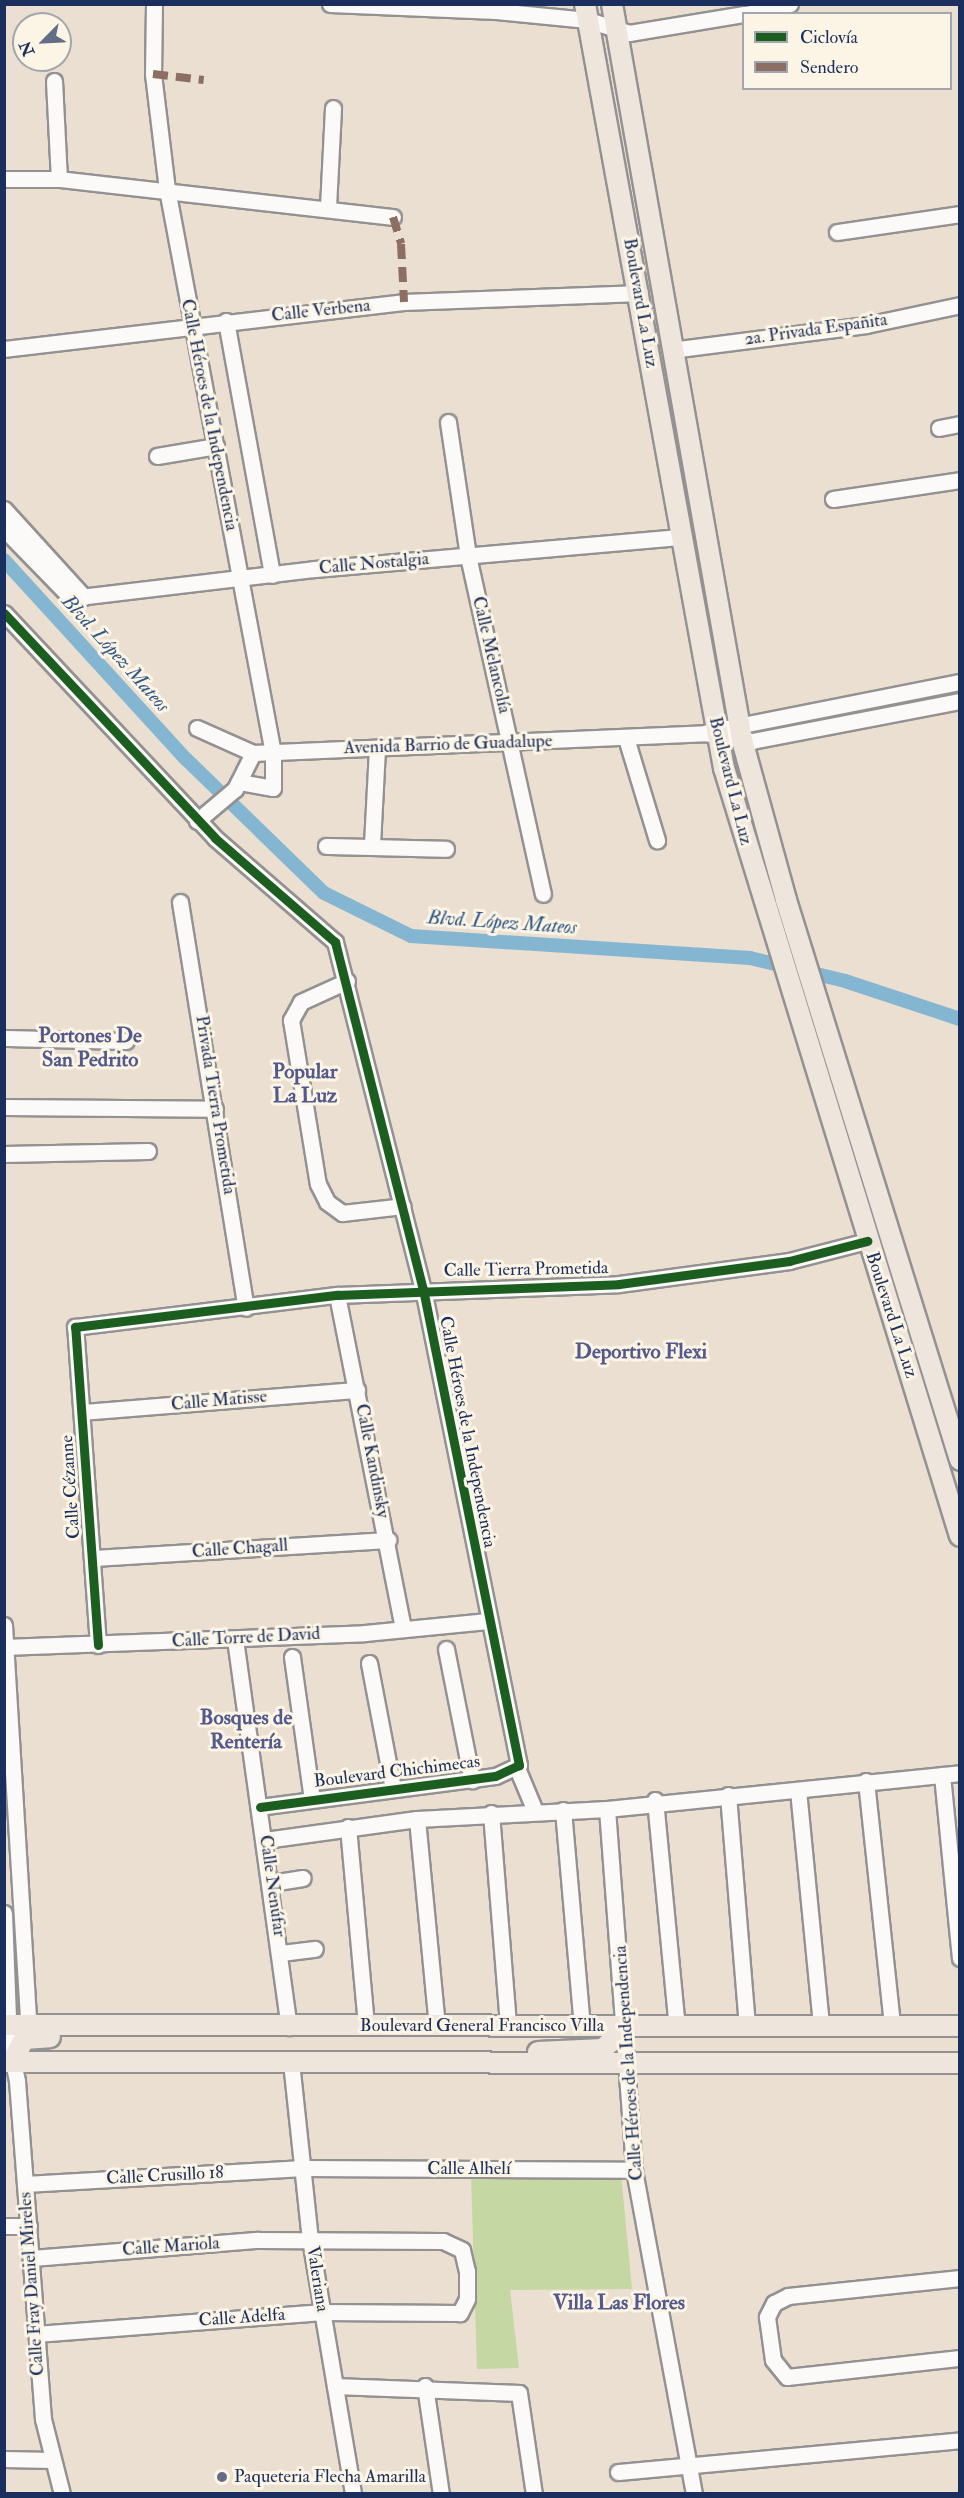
<!DOCTYPE html>
<html>
<head>
<meta charset="utf-8">
<style>
	body { margin:0 }
	#map { position:relative; width:964px; height:2498px; overflow:hidden; background:#eadfd0; font-family:"IM FELL Double Pica",serif }
	div>[style] { position:absolute }
	.green>* { inset:0; background:#c5d7a2 }
	.canal>* { height:14px; margin:-7px; padding:0 7px; transform-origin:7px; border-radius:7px; background:#84b6d1 }
	.roads { filter:drop-shadow(2px 0 #939191) drop-shadow(-2px 0 #939191) drop-shadow(0 2px #939191) drop-shadow(0 -2px #939191) }
	.minor>* { height:15px; margin:-7.5px; padding:0 7.5px; transform-origin:7.5px; border-radius:7.5px; background:#fcfaf8 }
	.major>* { height:20px; margin:-10px; padding:0 10px; transform-origin:10px; border-radius:10px; background:#eee5dd }
	.quiet>* { height:8px; margin-top:-4px; transform-origin:0; background:repeating-linear-gradient(90deg,#8d6e63 0 15px,transparent 0 23px) }
	.cycleway>* { height:9px; margin:-4.5px; padding:0 4.5px; transform-origin:4.5px; border-radius:4.5px; background:#1b5e20 }
	.dots>* { width:16px; height:16px; translate:-50% -50%; box-sizing:border-box; border:3px solid #fcf5e5; border-radius:50% }
	span { translate:-50% -50%; white-space:nowrap; text-align:center; line-height:1.15; -webkit-text-stroke:6px #fcf5e5; paint-order:stroke }
	.street-label { font-size:18px; color:#1b2f5e }
	.poi-label { font-size:18px; color:#1b2f5e }
	.left { translate:0 -50%; text-align:left }
	.water-label { font-size:20px; color:#305886; font-style:italic }
	.quarter-label { font-size:21px; color:#53598c; font-weight:700 }
	.frame { position:absolute; inset:0; border:6px solid #1b2f5e; pointer-events:none }
	.legend { position:absolute; left:742px; top:12px; width:210px; height:78px; box-sizing:border-box; background:#fcf5e5; border:2px solid #a2a6af; margin:0; padding:8px 10px; list-style:none; font-size:18px; color:#1b2f5e }
	.legend li { display:flex; align-items:center; gap:12px; height:30px }
	.legend b { width:30px; border:2px solid #a2a6af }
	.north { position:absolute; left:12px; top:12px; width:60px; height:60px; box-sizing:border-box; background:#fcf5e5; border:2px solid #a2a6af; border-radius:50%; rotate:246deg; font-size:16px; font-weight:700; line-height:24px; text-align:center; color:#1b2f5e }
	.north::after { content:''; display:block; margin:auto; width:21px; height:27px; background:#636d86; clip-path:polygon(50% 0,100% 100%,50% 72%,0 100%) }
</style>
</head>
<body>
<div id="map">
	<div class="green">
		<div style="clip-path:polygon(471px 2174px,621px 2174px,632px 2289px,510px 2290px,519px 2368px,477px 2369px)"></div>
	</div>
	<div class="canal">
		<div style="left:4px;top:560px;width:270px;rotate:47.6deg"></div>
		<div style="left:186px;top:759px;width:192px;rotate:44.2deg"></div>
		<div style="left:324px;top:893px;width:97px;rotate:26.3deg"></div>
		<div style="left:411px;top:936px;width:340px;rotate:3.7deg"></div>
		<div style="left:750px;top:958px;width:98px;rotate:13.6deg"></div>
		<div style="left:845px;top:981px;width:121px;rotate:18.3deg"></div>
	</div>
	<div class="roads">
		<div class="minor">
			<div style="left:154px;top:4px;width:70px;rotate:90.8deg"></div>
			<div style="left:153px;top:74px;width:116px;rotate:83.1deg"></div>
			<div style="left:167px;top:189px;width:574px;rotate:79.36deg"></div>
			<div style="left:273px;top:753px;width:35px;rotate:90deg"></div>
			<div style="left:273px;top:788px;width:35px;rotate:-170deg"></div>
			<div style="left:330px;top:4px;width:166px;rotate:2.4deg"></div>
			<div style="left:496px;top:11px;width:92px;rotate:5.6deg"></div>
			<div style="left:588px;top:20px;width:43px;rotate:17.6deg"></div>
			<div style="left:629px;top:33px;width:117px;rotate:-9.4deg"></div>
			<div style="left:746px;top:14px;width:45px;rotate:-12.8deg"></div>
			<div style="left:54px;top:81px;width:98px;rotate:87.1deg"></div>
			<div style="left:4px;top:179px;width:55px"></div>
			<div style="left:59px;top:179px;width:336px;rotate:6.5deg"></div>
			<div style="left:328px;top:207px;width:99px;rotate:-87.1deg"></div>
			<div style="left:837px;top:232px;width:124px;rotate:-8.3deg"></div>
			<div style="left:226px;top:321px;width:258px;rotate:79.7deg"></div>
			<div style="left:4px;top:349px;width:403px;rotate:-6.7deg"></div>
			<div style="left:404px;top:302px;width:236px;rotate:-2.2deg"></div>
			<div style="left:671px;top:350px;width:197px;rotate:-7.3deg"></div>
			<div style="left:866px;top:325px;width:96px;rotate:-12deg"></div>
			<div style="left:448px;top:422px;width:135px;rotate:81.5deg"></div>
			<div style="left:468px;top:556px;width:346px;rotate:77.5deg"></div>
			<div style="left:939px;top:428px;width:21px;rotate:-11deg"></div>
			<div style="left:157px;top:456px;width:60px;rotate:-9.6deg"></div>
			<div style="left:833px;top:499px;width:128px;rotate:-8.5deg"></div>
			<div style="left:4px;top:509px;width:119px;rotate:47.7deg"></div>
			<div style="left:4px;top:529px;width:96px;rotate:45.8deg"></div>
			<div style="left:71px;top:598px;width:245px;rotate:-6.8deg"></div>
			<div style="left:314px;top:569px;width:365px;rotate:-5deg"></div>
			<div style="left:4px;top:613px;width:308px;rotate:46.8deg"></div>
			<div style="left:215px;top:838px;width:159px;rotate:40.9deg"></div>
			<div style="left:335px;top:942px;width:358px;rotate:75.8deg"></div>
			<div style="left:423px;top:1289px;width:486px;rotate:78.6deg"></div>
			<div style="left:519px;top:1765px;width:26px;rotate:155deg"></div>
			<div style="left:495px;top:1776px;width:237px;rotate:172.5deg"></div>
			<div style="left:197px;top:728px;width:61px;rotate:24.1deg"></div>
			<div style="left:253px;top:753px;width:452px;rotate:-2.5deg"></div>
			<div style="left:705px;top:733px;width:48px;rotate:9.7deg"></div>
			<div style="left:752px;top:741px;width:212px;rotate:-10.9deg"></div>
			<div style="left:707px;top:732px;width:258px;rotate:-11.2deg"></div>
			<div style="left:626px;top:738px;width:107px;rotate:73.1deg"></div>
			<div style="left:197px;top:821px;width:50px;rotate:-40.1deg"></div>
			<div style="left:235px;top:789px;width:40px;rotate:-63.4deg"></div>
			<div style="left:372px;top:844px;width:96px;rotate:-87deg"></div>
			<div style="left:326px;top:846px;width:120px;rotate:1.4deg"></div>
			<div style="left:180px;top:902px;width:411px;rotate:80.8deg"></div>
			<div style="left:347px;top:981px;width:51px;rotate:155.5deg"></div>
			<div style="left:301px;top:1002px;width:21px;rotate:119deg"></div>
			<div style="left:291px;top:1020px;width:166px;rotate:80.7deg"></div>
			<div style="left:318px;top:1184px;width:20px;rotate:63deg"></div>
			<div style="left:327px;top:1202px;width:19px;rotate:36deg"></div>
			<div style="left:342px;top:1213px;width:61px;rotate:-6.5deg"></div>
			<div style="left:4px;top:1038px;width:122px;rotate:1.4deg"></div>
			<div style="left:4px;top:1107px;width:211px;rotate:0.5deg"></div>
			<div style="left:4px;top:1154px;width:144px;rotate:-1.2deg"></div>
			<div style="left:337px;top:1295px;width:339px;rotate:78.8deg"></div>
			<div style="left:82px;top:1412px;width:276px;rotate:-4.6deg"></div>
			<div style="left:93px;top:1558px;width:296px;rotate:-3.5deg"></div>
			<div style="left:4px;top:1625px;width:411px;rotate:86.5deg"></div>
			<div style="left:235px;top:1639px;width:392px;rotate:82.1deg"></div>
			<div style="left:98px;top:1645px;width:319px;rotate:-94.1deg"></div>
			<div style="left:75px;top:1327px;width:264px;rotate:-7deg"></div>
			<div style="left:337px;top:1295px;width:282px;rotate:-2.2deg"></div>
			<div style="left:619px;top:1284px;width:172px;rotate:-7.7deg"></div>
			<div style="left:789px;top:1261px;width:81px;rotate:-14.4deg"></div>
			<div style="left:4px;top:1647px;width:361px;rotate:-2.2deg"></div>
			<div style="left:365px;top:1633px;width:123px;rotate:-5.6deg"></div>
			<div style="left:446px;top:1649px;width:134px;rotate:78.8deg"></div>
			<div style="left:292px;top:1657px;width:143px;rotate:82deg"></div>
			<div style="left:369px;top:1663px;width:128px;rotate:79.2deg"></div>
			<div style="left:517px;top:1768px;width:47px;rotate:67.3deg"></div>
			<div style="left:942px;top:1775px;width:184px;rotate:84.4deg"></div>
			<div style="left:866px;top:1781px;width:245px;rotate:83.9deg"></div>
			<div style="left:798px;top:1790px;width:237px;rotate:84.4deg"></div>
			<div style="left:728px;top:1795px;width:233px;rotate:85.3deg"></div>
			<div style="left:655px;top:1800px;width:228px;rotate:84.5deg"></div>
			<div style="left:607px;top:1809px;width:362px;rotate:85.7deg"></div>
			<div style="left:634px;top:2170px;width:330px;rotate:79.5deg"></div>
			<div style="left:563px;top:1810px;width:217px;rotate:85deg"></div>
			<div style="left:491px;top:1813px;width:213px;rotate:85.4deg"></div>
			<div style="left:417px;top:1819px;width:207px;rotate:84.5deg"></div>
			<div style="left:348px;top:1827px;width:199px;rotate:84.8deg"></div>
			<div style="left:265px;top:1840px;width:153px;rotate:-7.9deg"></div>
			<div style="left:417px;top:1819px;width:190px;rotate:-3deg"></div>
			<div style="left:607px;top:1809px;width:355px;rotate:-5.8deg"></div>
			<div style="left:271px;top:1883px;width:32px;rotate:-9deg"></div>
			<div style="left:4px;top:1913px;width:130px;rotate:87.8deg"></div>
			<div style="left:9px;top:2043px;width:39px;rotate:78deg"></div>
			<div style="left:17px;top:2081px;width:339px;rotate:85.6deg"></div>
			<div style="left:43px;top:2419px;width:77px;rotate:75.8deg"></div>
			<div style="left:281px;top:1953px;width:34px;rotate:-7deg"></div>
			<div style="left:291px;top:2062px;width:178px;rotate:83.9deg"></div>
			<div style="left:310px;top:2239px;width:259px;rotate:80.4deg"></div>
			<div style="left:25px;top:2184px;width:279px;rotate:-3.3deg"></div>
			<div style="left:304px;top:2168px;width:330px;rotate:0.3deg"></div>
			<div style="left:4px;top:2226px;width:25px"></div>
			<div style="left:32px;top:2258px;width:227px;rotate:-4.6deg"></div>
			<div style="left:258px;top:2240px;width:185px;rotate:0.3deg"></div>
			<div style="left:443px;top:2241px;width:21px;rotate:25deg"></div>
			<div style="left:462px;top:2250px;width:22px;rotate:77deg"></div>
			<div style="left:467px;top:2271px;width:28px;rotate:90deg"></div>
			<div style="left:467px;top:2299px;width:16px;rotate:117deg"></div>
			<div style="left:460px;top:2313px;width:138px;rotate:-179.6deg"></div>
			<div style="left:322px;top:2312px;width:286px;rotate:175.6deg"></div>
			<div style="left:960px;top:2278px;width:173px;rotate:174deg"></div>
			<div style="left:788px;top:2296px;width:16px;rotate:153deg"></div>
			<div style="left:774px;top:2303px;width:16px;rotate:117deg"></div>
			<div style="left:767px;top:2317px;width:43px;rotate:82.1deg"></div>
			<div style="left:773px;top:2360px;width:22px;rotate:51deg"></div>
			<div style="left:787px;top:2377px;width:174px;rotate:-6.3deg"></div>
			<div style="left:335px;top:2386px;width:184px;rotate:2.2deg"></div>
			<div style="left:519px;top:2393px;width:102px;rotate:81.6deg"></div>
			<div style="left:425px;top:2386px;width:109px;rotate:81.6deg"></div>
			<div style="left:4px;top:2459px;width:48px;rotate:1.2deg"></div>
			<div style="left:618px;top:2472px;width:343px;rotate:-5.3deg"></div>
		</div>
		<div class="major">
			<div style="left:585px;top:4px;width:777px;rotate:79.69deg"></div>
			<div style="left:724px;top:768px;width:803px;rotate:72.92deg"></div>
			<div style="left:612px;top:4px;width:747px;rotate:79.98deg"></div>
			<div style="left:742px;top:740px;width:166px;rotate:74.6deg"></div>
			<div style="left:786px;top:900px;width:586px;rotate:72.74deg"></div>
			<div style="left:4px;top:2025px;width:956px;rotate:0.06deg"></div>
			<div style="left:538px;top:2052px;width:65px;rotate:-2.6deg"></div>
			<div style="left:603px;top:2049px;width:32px;rotate:-44deg"></div>
			<div style="left:4px;top:2062px;width:956px;rotate:0.06deg"></div>
			<div style="left:12px;top:2062px;width:26px;rotate:-62deg"></div>
			<div style="left:24px;top:2039px;width:26px;rotate:-4deg"></div>
		</div>
	</div>
	<div class="quiet">
		<div style="left:153px;top:74px;width:51px;rotate:6.7deg"></div>
		<div style="left:393px;top:217px;width:28px;rotate:73deg"></div>
		<div style="left:401px;top:244px;width:58px;rotate:87deg"></div>
	</div>
	<div class="cycleway">
		<div style="left:4px;top:613px;width:308px;rotate:46.8deg"></div>
		<div style="left:215px;top:838px;width:159px;rotate:40.9deg"></div>
		<div style="left:335px;top:942px;width:358px;rotate:75.8deg"></div>
		<div style="left:423px;top:1289px;width:486px;rotate:78.6deg"></div>
		<div style="left:519px;top:1765px;width:26px;rotate:155deg"></div>
		<div style="left:495px;top:1776px;width:237px;rotate:172.5deg"></div>
		<div style="left:98px;top:1645px;width:319px;rotate:-94.1deg"></div>
		<div style="left:75px;top:1327px;width:264px;rotate:-7deg"></div>
		<div style="left:337px;top:1295px;width:282px;rotate:-2.2deg"></div>
		<div style="left:619px;top:1284px;width:172px;rotate:-7.7deg"></div>
		<div style="left:789px;top:1261px;width:81px;rotate:-14.4deg"></div>
	</div>
	<div class="dots">
		<div style="left:222px;top:2477px;background:#636d86"></div>
	</div>
	<div class="street-label">
		<span style="left:640px;top:303px;rotate:80deg">Boulevard La Luz</span>
		<span style="left:321px;top:311px;rotate:-6deg">Calle Verbena</span>
		<span style="left:816px;top:330px;rotate:-8deg">2a. Privada Españita</span>
		<span style="left:209px;top:415px;rotate:79deg">Calle Héroes de la Independencia</span>
		<span style="left:374px;top:564px;rotate:-5deg">Calle Nostalgia</span>
		<span style="left:491px;top:655px;rotate:77deg">Calle Melancolía</span>
		<span style="left:448px;top:745px;rotate:-2deg">Avenida Barrio de Guadalupe</span>
		<span style="left:730px;top:781px;rotate:76deg">Boulevard La Luz</span>
		<span style="left:215px;top:1105px;rotate:81deg">Privada Tierra Prometida</span>
		<span style="left:526px;top:1270px;rotate:-1deg">Calle Tierra Prometida</span>
		<span style="left:891px;top:1315px;rotate:72deg">Boulevard La Luz</span>
		<span style="left:219px;top:1401px;rotate:-5deg">Calle Matisse</span>
		<span style="left:467px;top:1432px;rotate:79deg">Calle Héroes de la Independencia</span>
		<span style="left:372px;top:1461px;rotate:79deg">Calle Kandinsky</span>
		<span style="left:71px;top:1487px;rotate:-94deg">Calle Cézanne</span>
		<span style="left:240px;top:1549px;rotate:-4deg">Calle Chagall</span>
		<span style="left:246px;top:1638px;rotate:-3deg">Calle Torre de David</span>
		<span style="left:397px;top:1772px;rotate:-7deg">Boulevard Chichimecas</span>
		<span style="left:272px;top:1886px;rotate:82deg">Calle Nenúfar</span>
		<span style="left:482px;top:2026px">Boulevard General Francisco Villa</span>
		<span style="left:629px;top:2063px;rotate:-94deg">Calle Héroes de la Independencia</span>
		<span style="left:469px;top:2169px">Calle Alhelí</span>
		<span style="left:165px;top:2176px;rotate:-3deg">Calle Crusillo 18</span>
		<span style="left:171px;top:2247px;rotate:-4deg">Calle Mariola</span>
		<span style="left:317px;top:2279px;rotate:81deg">Valeriana</span>
		<span style="left:32px;top:2284px;rotate:-94deg">Calle Fray Daniel Mireles</span>
		<span style="left:242px;top:2318px;rotate:-4deg">Calle Adelfa</span>
	</div>
	<div class="poi-label">
		<span class="left" style="left:234px;top:2477px">Paqueteria Flecha Amarilla</span>
	</div>
	<div class="water-label">
		<span style="left:116px;top:653px;rotate:48deg">Blvd. López Mateos</span>
		<span style="left:502px;top:922px;rotate:4deg">Blvd. López Mateos</span>
	</div>
	<div class="quarter-label">
		<span style="left:90px;top:1048px">Portones De<br>San Pedrito</span>
		<span style="left:305px;top:1084px">Popular<br>La Luz</span>
		<span style="left:641px;top:1352px">Deportivo Flexi</span>
		<span style="left:246px;top:1730px">Bosques de<br>Rentería</span>
		<span style="left:619px;top:2303px">Villa Las Flores</span>
	</div>
	<div class="frame"></div>
	<ul class="legend">
	<li><b style="height:8px;background:#1b5e20"></b>Ciclovía</li>
	<li><b style="height:8px;background:#8d6e63"></b>Sendero</li>
	</ul>
	<div class="north">N</div>
</div>
</body>
</html>
